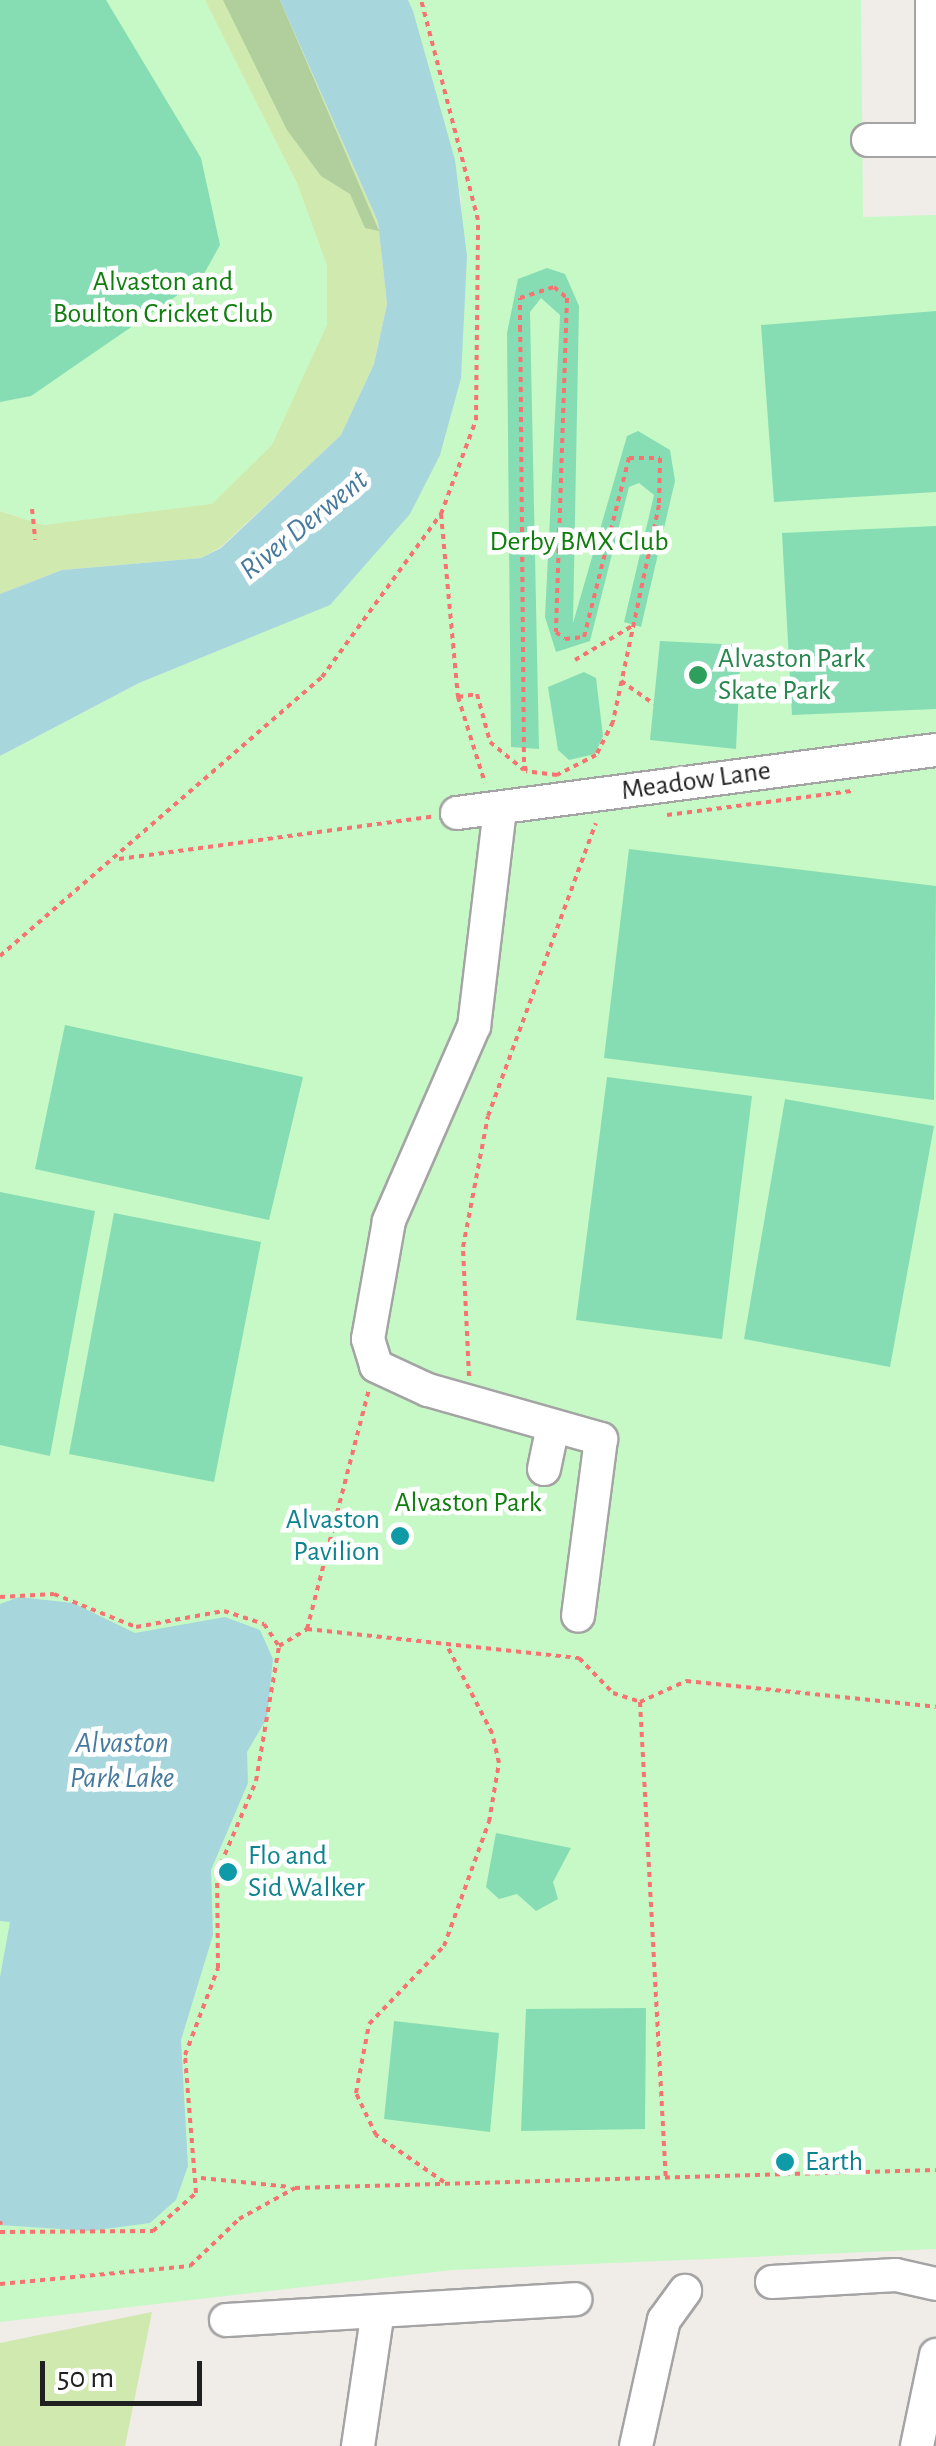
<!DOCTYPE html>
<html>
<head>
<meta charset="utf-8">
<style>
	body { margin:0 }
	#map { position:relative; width:936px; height:2446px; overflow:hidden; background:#f0ece7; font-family:"Alegreya Sans",sans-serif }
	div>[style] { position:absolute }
	.grass>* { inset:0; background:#d0e9ae }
	.forest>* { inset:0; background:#b0cf9c }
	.park>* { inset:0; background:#c6f9c5 }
	.pitch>* { inset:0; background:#86ddb4 }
	.water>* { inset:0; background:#a8d6dd }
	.path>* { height:4px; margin-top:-2px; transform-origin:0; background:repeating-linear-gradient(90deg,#f77271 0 5px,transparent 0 10px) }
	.roads { filter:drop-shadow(2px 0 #a4a4a4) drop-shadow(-2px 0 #a4a4a4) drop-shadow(0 2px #a4a4a4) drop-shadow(0 -2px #a4a4a4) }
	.minor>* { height:32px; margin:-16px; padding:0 16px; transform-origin:16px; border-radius:16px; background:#fff }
	.dots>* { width:28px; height:28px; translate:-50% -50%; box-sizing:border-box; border:5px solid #fff; border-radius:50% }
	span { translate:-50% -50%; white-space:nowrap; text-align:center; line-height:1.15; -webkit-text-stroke:9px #fff; paint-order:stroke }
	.park-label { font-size:28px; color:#0f7e0e }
	.leisure-label { font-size:28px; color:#27864d }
	.left { translate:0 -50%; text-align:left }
	.street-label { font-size:28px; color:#202020 }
	.culture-label { font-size:28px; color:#0d838f }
	.right { translate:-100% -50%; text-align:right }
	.water-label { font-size:30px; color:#477b9e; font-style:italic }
	.scale { position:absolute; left:40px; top:2361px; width:162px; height:45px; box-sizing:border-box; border:5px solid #202020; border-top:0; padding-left:12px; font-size:30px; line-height:35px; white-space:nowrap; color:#202020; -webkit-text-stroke:8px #fff; paint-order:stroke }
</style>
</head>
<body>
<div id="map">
	<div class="grass">
		<div style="clip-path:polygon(205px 0,280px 0,378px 222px,387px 304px,374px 364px,341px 435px,221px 547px,201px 558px,62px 570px,0 594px,0 511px,44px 525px,123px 513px,242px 87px)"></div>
		<div style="clip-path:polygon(152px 2312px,125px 2446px,0 2446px,0 2343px)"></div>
	</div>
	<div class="forest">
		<div style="clip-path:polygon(223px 0,280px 0,379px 231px,365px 228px,350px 194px,321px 176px,287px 130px)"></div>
	</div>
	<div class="park">
		<div style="clip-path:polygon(0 0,205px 0,297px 183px,327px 265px,327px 325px,272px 445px,212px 504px,43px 525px,0 511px)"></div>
		<div style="clip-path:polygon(408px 0,861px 0,863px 217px,936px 215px,936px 2249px,452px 2270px,0 2322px,0 756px,139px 683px,329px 605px,461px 378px,461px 198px)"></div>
	</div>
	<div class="pitch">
		<div style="clip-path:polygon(0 0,106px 0,201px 158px,220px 245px,201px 279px,31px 396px,0 402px)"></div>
		<div style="clip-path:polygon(547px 268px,565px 274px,579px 306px,573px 623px,627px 436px,638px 431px,670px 450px,675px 481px,641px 627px,624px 622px,654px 495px,639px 483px,629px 487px,590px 641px,556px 652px,545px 617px,560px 315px,541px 298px,530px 312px,539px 749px,511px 747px,507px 333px,518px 279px)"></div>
		<div style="clip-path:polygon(936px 311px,936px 492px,774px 502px,761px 325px)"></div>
		<div style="clip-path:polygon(936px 526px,936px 709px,792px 715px,782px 533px)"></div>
		<div style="clip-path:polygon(660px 641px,741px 645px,736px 749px,650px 740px)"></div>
		<div style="clip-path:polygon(584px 672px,596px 678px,603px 736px,595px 754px,569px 760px,558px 750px,548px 687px)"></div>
		<div style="clip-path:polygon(629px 849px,936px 886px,934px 1100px,604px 1058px)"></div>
		<div style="clip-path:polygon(65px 1025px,303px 1077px,269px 1220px,35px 1169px)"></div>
		<div style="clip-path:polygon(607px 1077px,752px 1096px,722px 1339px,576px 1320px)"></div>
		<div style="clip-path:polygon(785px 1099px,934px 1126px,890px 1367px,744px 1339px)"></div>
		<div style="clip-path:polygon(0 1192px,95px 1211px,50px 1456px,0 1445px)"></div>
		<div style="clip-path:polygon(114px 1213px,261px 1242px,214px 1482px,69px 1454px)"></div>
		<div style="clip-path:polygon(496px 1833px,571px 1848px,553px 1882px,558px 1899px,536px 1911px,517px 1894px,499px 1899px,486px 1887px)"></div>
		<div style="clip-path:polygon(646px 2008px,645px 2129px,521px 2131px,526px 2009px)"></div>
		<div style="clip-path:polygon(394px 2021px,499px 2033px,490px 2132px,384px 2119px)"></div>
	</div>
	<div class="water">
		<div style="clip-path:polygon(280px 0,408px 0,413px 11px,455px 160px,467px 256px,461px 378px,440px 455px,410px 514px,330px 605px,139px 683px,0 756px,0 594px,62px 570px,201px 558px,221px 548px,341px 435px,374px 364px,387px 304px,378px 222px)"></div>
		<div style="clip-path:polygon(19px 1597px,73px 1603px,135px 1633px,225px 1617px,260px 1630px,273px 1659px,267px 1718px,247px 1752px,248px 1783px,211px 1870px,213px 1935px,181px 2040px,188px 2166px,176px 2200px,150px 2223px,90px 2231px,0 2225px,0 1977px,10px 1922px,0 1921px,0 1604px)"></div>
	</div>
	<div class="path">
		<div style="left:554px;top:287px;width:17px;rotate:40deg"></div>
		<div style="left:567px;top:298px;width:334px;rotate:91.9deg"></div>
		<div style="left:556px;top:632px;width:11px;rotate:38deg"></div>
		<div style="left:565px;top:639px;width:19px;rotate:-6deg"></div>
		<div style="left:584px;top:637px;width:185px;rotate:-75.9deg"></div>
		<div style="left:629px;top:458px;width:31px"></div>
		<div style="left:660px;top:458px;width:47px;rotate:91.2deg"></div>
		<div style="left:659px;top:505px;width:222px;rotate:102deg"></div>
		<div style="left:613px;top:722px;width:37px;rotate:117deg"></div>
		<div style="left:596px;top:755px;width:44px;rotate:152.9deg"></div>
		<div style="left:557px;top:775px;width:31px;rotate:-173deg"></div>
		<div style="left:526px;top:771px;width:9px;rotate:-103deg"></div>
		<div style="left:524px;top:762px;width:432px;rotate:-90.5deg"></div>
		<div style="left:520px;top:330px;width:32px;rotate:-90deg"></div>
		<div style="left:520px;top:298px;width:36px;rotate:-18deg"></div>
		<div style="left:32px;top:509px;width:31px;rotate:84deg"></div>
		<div style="left:441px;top:514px;width:184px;rotate:84.7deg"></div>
		<div style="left:458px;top:697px;width:90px;rotate:72.6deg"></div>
		<div style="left:575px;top:660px;width:66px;rotate:-30.8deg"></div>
		<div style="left:621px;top:681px;width:40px;rotate:34.9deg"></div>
		<div style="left:458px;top:697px;width:19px;rotate:-9deg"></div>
		<div style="left:477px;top:694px;width:50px;rotate:74.8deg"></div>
		<div style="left:490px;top:742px;width:44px;rotate:39.5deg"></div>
		<div style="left:667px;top:815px;width:186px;rotate:-7.4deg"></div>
		<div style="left:119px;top:859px;width:315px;rotate:-7.7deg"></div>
		<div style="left:0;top:956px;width:426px;rotate:-40.9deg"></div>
		<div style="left:322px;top:677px;width:202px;rotate:-53.9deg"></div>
		<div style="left:441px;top:514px;width:100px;rotate:-69.6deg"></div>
		<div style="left:476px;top:420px;width:200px;rotate:-89.4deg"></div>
		<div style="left:478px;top:220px;width:227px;rotate:-104.5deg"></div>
		<div style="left:469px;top:1376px;width:129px;rotate:-92.7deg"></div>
		<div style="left:463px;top:1247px;width:133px;rotate:-79.2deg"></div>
		<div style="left:488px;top:1116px;width:312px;rotate:-69.8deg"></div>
		<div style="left:0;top:1597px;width:54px;rotate:-3.2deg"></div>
		<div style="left:54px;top:1594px;width:88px;rotate:21.9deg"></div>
		<div style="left:136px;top:1627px;width:89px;rotate:-10.3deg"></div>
		<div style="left:224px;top:1611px;width:42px;rotate:18deg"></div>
		<div style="left:264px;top:1624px;width:27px;rotate:56deg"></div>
		<div style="left:279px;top:1646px;width:33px;rotate:-31deg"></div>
		<div style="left:307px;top:1629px;width:247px;rotate:-75.5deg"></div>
		<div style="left:307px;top:1629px;width:274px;rotate:6.1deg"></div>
		<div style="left:579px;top:1658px;width:49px;rotate:45.8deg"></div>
		<div style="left:613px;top:1693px;width:28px;rotate:18deg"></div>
		<div style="left:640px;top:1702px;width:51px;rotate:-24.5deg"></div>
		<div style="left:686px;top:1681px;width:251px;rotate:5.9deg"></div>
		<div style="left:640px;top:1702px;width:478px;rotate:86.9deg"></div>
		<div style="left:201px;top:2178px;width:90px;rotate:5.7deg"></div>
		<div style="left:444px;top:2182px;width:83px;rotate:-145.3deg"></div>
		<div style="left:376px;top:2135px;width:47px;rotate:-115.5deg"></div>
		<div style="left:356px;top:2093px;width:70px;rotate:-79.3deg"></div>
		<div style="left:369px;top:2024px;width:108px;rotate:-46.1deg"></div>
		<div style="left:444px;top:1946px;width:132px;rotate:-70.1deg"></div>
		<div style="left:489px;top:1822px;width:60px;rotate:-80.4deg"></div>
		<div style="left:499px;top:1763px;width:31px;rotate:-103deg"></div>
		<div style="left:492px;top:1733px;width:98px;rotate:-117.3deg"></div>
		<div style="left:0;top:2221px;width:4px;rotate:76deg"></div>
		<div style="left:0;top:2232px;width:153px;rotate:-0.4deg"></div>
		<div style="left:153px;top:2231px;width:57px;rotate:-41.5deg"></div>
		<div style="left:196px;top:2193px;width:138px;rotate:-94.6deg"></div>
		<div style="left:185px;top:2055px;width:93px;rotate:-69.2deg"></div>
		<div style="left:218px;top:1968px;width:95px;rotate:-90.6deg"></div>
		<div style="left:217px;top:1873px;width:100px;rotate:-67deg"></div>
		<div style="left:256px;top:1781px;width:137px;rotate:-80.3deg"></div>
		<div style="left:0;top:2284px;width:191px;rotate:-5.4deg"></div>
		<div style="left:190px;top:2266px;width:68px;rotate:-43.8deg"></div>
		<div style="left:239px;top:2219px;width:64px;rotate:-29deg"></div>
		<div style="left:295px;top:2188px;width:641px;rotate:-1.61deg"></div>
	</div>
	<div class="roads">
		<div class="minor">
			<div style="left:932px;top:0;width:140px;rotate:90deg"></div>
			<div style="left:868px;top:140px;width:68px"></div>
			<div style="left:500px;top:809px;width:219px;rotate:96.8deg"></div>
			<div style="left:474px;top:1026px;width:213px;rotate:113.6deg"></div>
			<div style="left:389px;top:1221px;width:120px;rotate:100.1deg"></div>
			<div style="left:368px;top:1339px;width:28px;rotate:73deg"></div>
			<div style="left:376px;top:1366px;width:57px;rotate:24.8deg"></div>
			<div style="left:428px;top:1390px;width:180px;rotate:15.8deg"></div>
			<div style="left:601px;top:1439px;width:178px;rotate:97.4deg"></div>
			<div style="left:457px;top:813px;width:483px;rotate:-7.5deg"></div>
			<div style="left:544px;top:1469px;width:44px;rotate:-78.2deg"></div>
			<div style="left:772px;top:2282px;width:124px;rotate:-3.2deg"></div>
			<div style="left:896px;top:2275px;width:41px;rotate:12.7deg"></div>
			<div style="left:226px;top:2320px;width:350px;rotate:-3.4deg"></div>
			<div style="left:358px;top:2446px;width:136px;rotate:-81.6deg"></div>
			<div style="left:636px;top:2446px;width:129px;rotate:-77.5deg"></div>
			<div style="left:664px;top:2320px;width:36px;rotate:-54deg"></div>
			<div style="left:917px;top:2446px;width:93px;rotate:-78.2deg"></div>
		</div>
	</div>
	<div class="dots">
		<div style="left:698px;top:675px;background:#2e9e5b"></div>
		<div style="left:400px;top:1536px;background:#0f9aa8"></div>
		<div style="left:228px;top:1872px;background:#0f9aa8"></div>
		<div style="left:785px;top:2162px;background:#0f9aa8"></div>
	</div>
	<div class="park-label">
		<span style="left:163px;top:298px">Alvaston and<br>Boulton Cricket Club</span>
		<span style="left:579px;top:542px">Derby BMX Club</span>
		<span style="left:468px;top:1503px">Alvaston Park</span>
	</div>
	<div class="leisure-label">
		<span class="left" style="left:718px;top:675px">Alvaston Park<br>Skate Park</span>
	</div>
	<div class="street-label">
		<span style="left:696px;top:781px;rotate:-8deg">Meadow Lane</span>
	</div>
	<div class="culture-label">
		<span class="right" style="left:380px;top:1536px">Alvaston<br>Pavilion</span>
		<span class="left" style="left:248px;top:1872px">Flo and<br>Sid Walker</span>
		<span class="left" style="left:805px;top:2162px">Earth</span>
	</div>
	<div class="water-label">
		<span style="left:304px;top:525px;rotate:-39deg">River Derwent</span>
		<span style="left:122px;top:1760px">Alvaston<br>Park Lake</span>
	</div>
	<div class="scale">50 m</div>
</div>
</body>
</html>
